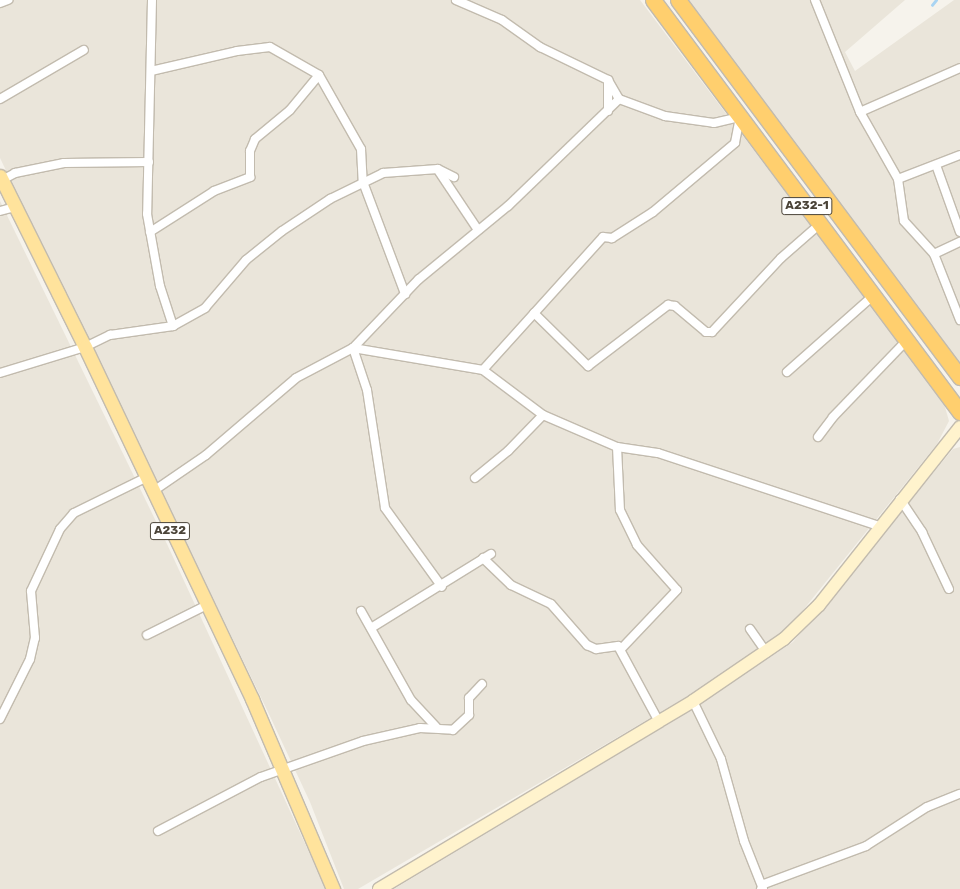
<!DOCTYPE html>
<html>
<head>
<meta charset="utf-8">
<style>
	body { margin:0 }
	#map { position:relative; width:960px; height:889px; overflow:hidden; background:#f6f3ec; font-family:Rubik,sans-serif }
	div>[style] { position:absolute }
	.residential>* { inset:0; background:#eae5da }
	.stream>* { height:2.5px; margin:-1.25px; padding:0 1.25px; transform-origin:1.25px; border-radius:1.25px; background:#a9d4f2 }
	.roads { filter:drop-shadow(1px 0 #c2bbae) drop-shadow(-1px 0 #c2bbae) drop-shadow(0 1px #c2bbae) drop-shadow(0 -1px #c2bbae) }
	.street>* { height:8px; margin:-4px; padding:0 4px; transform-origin:4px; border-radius:4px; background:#fff }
	.secondary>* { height:12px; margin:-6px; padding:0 6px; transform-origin:6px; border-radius:6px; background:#fff3cd }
	.primary>* { height:13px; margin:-6.5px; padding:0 6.5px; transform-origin:6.5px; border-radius:6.5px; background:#ffe39c }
	.highway>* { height:15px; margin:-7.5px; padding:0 7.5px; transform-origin:7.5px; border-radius:7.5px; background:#ffcf6e }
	span { translate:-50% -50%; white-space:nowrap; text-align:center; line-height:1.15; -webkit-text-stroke:3px #fff; paint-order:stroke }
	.shield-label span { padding:1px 3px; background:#fff; border:1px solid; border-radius:3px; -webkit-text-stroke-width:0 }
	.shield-label { font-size:12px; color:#4b4439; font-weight:700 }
</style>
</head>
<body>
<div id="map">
	<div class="residential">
		<div style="clip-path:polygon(0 0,640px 0,943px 400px,949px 421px,937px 444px,787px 630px,693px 693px,358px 889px,344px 889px,310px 802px,268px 712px,0 158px)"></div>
		<div style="clip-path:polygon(687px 0,905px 0,845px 52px,855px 71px,954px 0,960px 0,960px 364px)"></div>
		<div style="clip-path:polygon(0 201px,167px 544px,326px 889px,0 889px)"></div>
		<div style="clip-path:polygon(960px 447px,960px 889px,394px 889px,685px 714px,793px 642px,953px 449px)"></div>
	</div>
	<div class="stream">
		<div style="left:932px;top:5px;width:6px;rotate:-51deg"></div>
	</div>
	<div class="roads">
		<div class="street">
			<div style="left:152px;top:0;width:214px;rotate:91.3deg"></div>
			<div style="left:147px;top:214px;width:73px;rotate:79.8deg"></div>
			<div style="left:160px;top:286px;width:42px;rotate:72deg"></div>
			<div style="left:456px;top:0;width:50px;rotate:23.5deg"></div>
			<div style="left:502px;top:20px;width:47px;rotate:35.4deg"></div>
			<div style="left:540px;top:47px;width:76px;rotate:25.9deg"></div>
			<div style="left:608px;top:80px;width:22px;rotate:60deg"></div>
			<div style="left:619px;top:99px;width:49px;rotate:20.3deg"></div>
			<div style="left:665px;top:116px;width:49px;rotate:8.1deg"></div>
			<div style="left:714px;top:123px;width:27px;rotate:-13deg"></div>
			<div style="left:740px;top:117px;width:26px;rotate:101deg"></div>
			<div style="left:735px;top:143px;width:107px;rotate:139.9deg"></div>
			<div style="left:653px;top:212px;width:49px;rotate:147.6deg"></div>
			<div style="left:612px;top:238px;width:9px;rotate:-174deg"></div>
			<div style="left:603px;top:237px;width:179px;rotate:132.1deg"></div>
			<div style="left:815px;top:0;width:121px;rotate:68.1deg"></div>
			<div style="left:860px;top:112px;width:77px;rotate:60.4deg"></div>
			<div style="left:898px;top:179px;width:42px;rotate:81.9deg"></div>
			<div style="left:904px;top:221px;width:45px;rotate:47.7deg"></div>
			<div style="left:934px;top:254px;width:71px;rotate:68.5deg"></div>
			<div style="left:0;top:3px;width:9px;rotate:-21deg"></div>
			<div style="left:151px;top:71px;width:88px;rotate:-13.1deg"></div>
			<div style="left:237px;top:51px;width:33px;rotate:-7deg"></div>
			<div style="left:270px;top:47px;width:56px;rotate:29.7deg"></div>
			<div style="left:319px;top:75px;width:85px;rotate:60.4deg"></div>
			<div style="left:361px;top:149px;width:33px;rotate:87deg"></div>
			<div style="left:363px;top:182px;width:120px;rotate:69.4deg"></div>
			<div style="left:0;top:99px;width:97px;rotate:-30.3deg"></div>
			<div style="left:608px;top:111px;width:31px;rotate:-90deg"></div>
			<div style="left:860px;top:112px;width:109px;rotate:-23.7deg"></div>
			<div style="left:936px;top:165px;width:71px;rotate:70.3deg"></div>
			<div style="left:438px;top:170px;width:72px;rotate:56.3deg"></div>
			<div style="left:898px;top:179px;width:66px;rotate:-21.2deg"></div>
			<div style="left:2px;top:180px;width:15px;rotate:-28deg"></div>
			<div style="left:15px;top:173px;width:50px;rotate:-11.5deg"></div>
			<div style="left:64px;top:163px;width:85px;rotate:-0.7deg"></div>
			<div style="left:0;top:211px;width:16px;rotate:-15deg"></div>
			<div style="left:150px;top:232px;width:76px;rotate:-32.6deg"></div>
			<div style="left:214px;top:191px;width:39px;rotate:-21deg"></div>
			<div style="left:250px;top:177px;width:26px;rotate:-90deg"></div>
			<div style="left:250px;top:151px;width:13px;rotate:-67deg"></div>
			<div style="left:255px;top:139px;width:45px;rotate:-39.6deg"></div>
			<div style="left:290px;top:110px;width:45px;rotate:-50.4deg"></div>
			<div style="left:934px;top:254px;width:29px;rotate:-25deg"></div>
			<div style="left:534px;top:313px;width:76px;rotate:44.5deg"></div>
			<div style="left:588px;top:366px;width:101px;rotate:-37.3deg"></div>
			<div style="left:668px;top:305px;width:7px;rotate:8deg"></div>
			<div style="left:675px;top:306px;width:40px;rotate:40deg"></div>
			<div style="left:706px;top:332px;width:6px"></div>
			<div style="left:712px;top:332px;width:101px;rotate:-47deg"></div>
			<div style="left:781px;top:258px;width:52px;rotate:-41.1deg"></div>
			<div style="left:353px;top:348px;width:132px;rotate:9.6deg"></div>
			<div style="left:483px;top:370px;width:75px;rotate:36.9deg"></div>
			<div style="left:543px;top:415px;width:81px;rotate:23.4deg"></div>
			<div style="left:617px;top:447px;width:41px;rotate:8.3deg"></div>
			<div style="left:658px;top:453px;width:233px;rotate:18.3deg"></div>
			<div style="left:353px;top:348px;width:44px;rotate:71.6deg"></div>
			<div style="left:367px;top:390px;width:119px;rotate:81.3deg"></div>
			<div style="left:385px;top:508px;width:97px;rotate:54.2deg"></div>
			<div style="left:787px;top:372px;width:115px;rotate:-41.5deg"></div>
			<div style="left:0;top:373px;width:89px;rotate:-17deg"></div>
			<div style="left:85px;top:347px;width:28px;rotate:-26deg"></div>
			<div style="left:110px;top:335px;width:64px;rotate:-8.1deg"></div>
			<div style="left:173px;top:326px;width:37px;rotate:-29deg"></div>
			<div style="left:205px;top:308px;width:63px;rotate:-49.5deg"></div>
			<div style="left:246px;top:260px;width:46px;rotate:-38.9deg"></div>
			<div style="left:282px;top:231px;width:58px;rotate:-33.7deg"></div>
			<div style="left:330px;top:199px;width:59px;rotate:-26.1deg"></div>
			<div style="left:383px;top:173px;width:55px;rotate:-4.2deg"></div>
			<div style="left:438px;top:169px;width:18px;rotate:27deg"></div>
			<div style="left:818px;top:437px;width:25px;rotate:-53deg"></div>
			<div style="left:833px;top:417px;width:107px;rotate:-46.1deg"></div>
			<div style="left:617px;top:447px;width:63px;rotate:87.3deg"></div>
			<div style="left:620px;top:510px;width:39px;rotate:64deg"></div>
			<div style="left:637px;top:545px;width:60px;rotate:48.4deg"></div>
			<div style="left:677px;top:590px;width:81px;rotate:133.5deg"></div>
			<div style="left:475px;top:478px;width:43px;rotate:-39.3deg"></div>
			<div style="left:508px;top:451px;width:50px;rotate:-45.8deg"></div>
			<div style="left:152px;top:492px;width:65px;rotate:-34.4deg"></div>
			<div style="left:206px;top:455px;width:118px;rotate:-40.5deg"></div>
			<div style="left:296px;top:378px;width:64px;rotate:-27.8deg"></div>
			<div style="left:353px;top:348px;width:95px;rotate:-46.3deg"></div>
			<div style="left:419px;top:279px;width:115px;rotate:-39.4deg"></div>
			<div style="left:508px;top:206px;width:154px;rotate:-43.9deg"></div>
			<div style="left:900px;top:499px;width:40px;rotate:56deg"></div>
			<div style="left:922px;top:532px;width:63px;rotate:64.7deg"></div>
			<div style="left:483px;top:558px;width:39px;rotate:44deg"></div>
			<div style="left:511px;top:585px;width:44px;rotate:25.4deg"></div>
			<div style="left:551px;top:604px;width:55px;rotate:48.7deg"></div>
			<div style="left:587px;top:645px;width:10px;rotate:24deg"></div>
			<div style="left:596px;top:649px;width:22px;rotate:-8deg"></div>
			<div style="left:618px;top:646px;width:84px;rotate:61.6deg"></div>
			<div style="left:361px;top:611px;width:102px;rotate:60.7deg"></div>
			<div style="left:411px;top:700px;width:37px;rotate:47deg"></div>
			<div style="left:371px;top:628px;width:141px;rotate:-31.7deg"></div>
			<div style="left:750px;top:629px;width:29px;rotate:55deg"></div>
			<div style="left:147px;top:635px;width:67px;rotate:-26.6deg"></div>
			<div style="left:693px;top:701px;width:64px;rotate:64.2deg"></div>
			<div style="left:721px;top:759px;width:85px;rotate:74.3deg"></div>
			<div style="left:744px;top:841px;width:52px;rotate:68.4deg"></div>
			<div style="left:0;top:719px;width:67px;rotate:-63.4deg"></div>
			<div style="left:30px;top:659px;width:22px;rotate:-77deg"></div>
			<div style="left:35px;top:638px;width:47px;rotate:-94.9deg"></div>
			<div style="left:31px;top:591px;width:68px;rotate:-64.9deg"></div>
			<div style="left:60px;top:529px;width:21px;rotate:-49deg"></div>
			<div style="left:74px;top:513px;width:79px;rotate:-26.2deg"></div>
			<div style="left:158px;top:831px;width:116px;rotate:-27.7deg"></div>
			<div style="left:261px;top:777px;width:108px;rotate:-19.4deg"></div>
			<div style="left:363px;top:741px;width:58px;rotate:-12.8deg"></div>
			<div style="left:420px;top:728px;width:33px;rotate:3deg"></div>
			<div style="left:453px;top:730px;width:22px;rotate:-43deg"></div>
			<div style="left:469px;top:715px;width:17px;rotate:-90deg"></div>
			<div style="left:469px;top:698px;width:19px;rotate:-47deg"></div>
			<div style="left:761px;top:889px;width:6px;rotate:-59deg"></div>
			<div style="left:764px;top:884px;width:109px;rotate:-20.4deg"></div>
			<div style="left:866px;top:846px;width:72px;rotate:-32.6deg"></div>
			<div style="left:927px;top:807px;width:35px;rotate:-22deg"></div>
		</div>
		<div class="secondary">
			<div style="left:379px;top:889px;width:366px;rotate:-30.9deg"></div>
			<div style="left:693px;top:701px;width:110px;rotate:-34.3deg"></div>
			<div style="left:784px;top:639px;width:49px;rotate:-44.2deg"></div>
			<div style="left:819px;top:605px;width:227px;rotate:-51.6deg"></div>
		</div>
		<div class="primary">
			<div style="left:0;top:176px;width:191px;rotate:63.6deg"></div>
			<div style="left:85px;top:347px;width:390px;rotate:64.6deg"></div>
			<div style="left:252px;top:699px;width:207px;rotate:66.9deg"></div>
		</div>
		<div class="highway">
			<div style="left:653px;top:0;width:514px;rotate:53.31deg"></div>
			<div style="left:678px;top:0;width:471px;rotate:53.2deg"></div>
		</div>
	</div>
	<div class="shield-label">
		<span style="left:807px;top:206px">A232-1</span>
		<span style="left:170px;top:531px">A232</span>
	</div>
</div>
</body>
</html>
